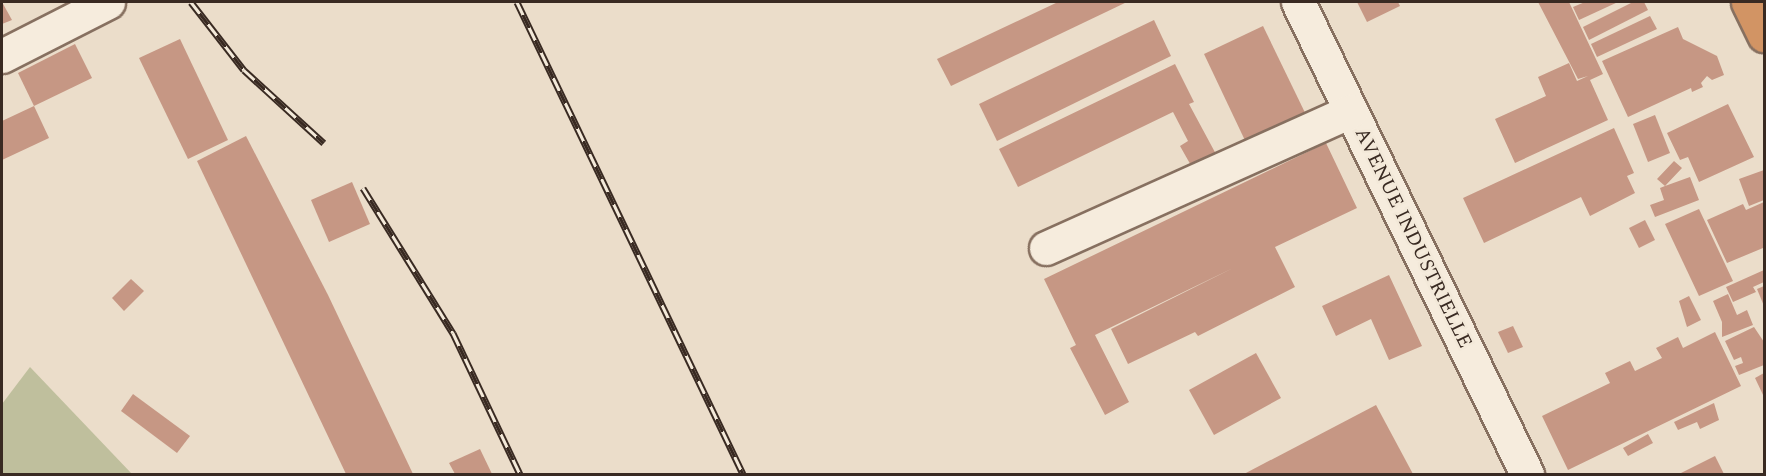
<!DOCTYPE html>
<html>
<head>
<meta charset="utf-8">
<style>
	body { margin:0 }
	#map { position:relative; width:1766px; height:476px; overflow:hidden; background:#ebddca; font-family:Spectral,serif }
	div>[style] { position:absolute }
	.cemetery>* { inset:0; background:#bfbf9d }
	.building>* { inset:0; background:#c69784 }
	.roads { filter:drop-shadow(2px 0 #877060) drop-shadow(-2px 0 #877060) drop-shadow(0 2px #877060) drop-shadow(0 -2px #877060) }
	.minor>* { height:33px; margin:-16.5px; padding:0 16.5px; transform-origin:16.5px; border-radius:16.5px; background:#f6ecdd }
	.highway>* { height:33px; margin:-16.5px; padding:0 16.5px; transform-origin:16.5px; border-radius:16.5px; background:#d29464 }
	.rail>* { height:7px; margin-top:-3.5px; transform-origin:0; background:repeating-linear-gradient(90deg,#f3e9d9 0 14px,#392a22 0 28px); box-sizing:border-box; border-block:2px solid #392a22 }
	span { translate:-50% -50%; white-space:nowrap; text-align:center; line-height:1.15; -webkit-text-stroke:5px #f3e9d9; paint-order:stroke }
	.street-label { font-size:20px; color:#392a22 }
	.frame { position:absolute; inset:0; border:3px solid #392a22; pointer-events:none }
</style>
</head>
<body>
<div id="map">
	<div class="cemetery">
		<div style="clip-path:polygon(30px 367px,132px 474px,2px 474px,2px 404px)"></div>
	</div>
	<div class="building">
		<div style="clip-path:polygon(2px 2px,12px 20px,2px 24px)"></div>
		<div style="clip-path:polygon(1058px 2px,1127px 2px,951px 86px,937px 59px)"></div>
		<div style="clip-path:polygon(1357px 2px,1398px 2px,1400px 6px,1367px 22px)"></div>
		<div style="clip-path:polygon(1538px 2px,1569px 2px,1603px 74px,1590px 80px,1608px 120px,1515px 163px,1495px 119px,1546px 96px,1538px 77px,1569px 63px,1577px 81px,1588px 76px,1578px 79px)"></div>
		<div style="clip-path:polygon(1585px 2px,1618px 2px,1579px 20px,1573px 7px)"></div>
		<div style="clip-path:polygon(1633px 2px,1644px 2px,1648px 10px,1589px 40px,1583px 27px)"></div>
		<div style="clip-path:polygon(1650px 16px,1657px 29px,1597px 57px,1591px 44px)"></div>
		<div style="clip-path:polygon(1154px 20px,1171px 56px,997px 141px,979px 104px)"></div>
		<div style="clip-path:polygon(1263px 26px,1310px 123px,1250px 151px,1204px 54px)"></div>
		<div style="clip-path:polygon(1678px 27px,1683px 39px,1717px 56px,1724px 75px,1712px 80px,1707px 76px,1701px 83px,1703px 87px,1692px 92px,1691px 88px,1628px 117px,1602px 61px)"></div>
		<div style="clip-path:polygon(180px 39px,228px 140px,188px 159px,139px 58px)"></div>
		<div style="clip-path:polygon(75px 44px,92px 78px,34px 106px,18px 73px)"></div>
		<div style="clip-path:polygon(1175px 64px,1194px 102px,1189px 104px,1217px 156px,1193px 169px,1180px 146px,1188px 141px,1173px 112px,1018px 187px,999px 149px)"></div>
		<div style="clip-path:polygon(1728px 104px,1754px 157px,1699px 182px,1688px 157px,1680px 160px,1667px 133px)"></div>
		<div style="clip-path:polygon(34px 106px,49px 138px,2px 160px,2px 121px)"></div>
		<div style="clip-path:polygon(1655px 115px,1670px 153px,1648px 162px,1633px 124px)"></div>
		<div style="clip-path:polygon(1614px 128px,1634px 173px,1627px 176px,1635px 193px,1590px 216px,1581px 197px,1484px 243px,1463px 198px)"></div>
		<div style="clip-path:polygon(246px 136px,328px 295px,413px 474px,346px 474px,197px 161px)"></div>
		<div style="clip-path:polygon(1326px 143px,1357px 208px,1275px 247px,1295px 287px,1198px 336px,1195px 332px,1128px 364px,1111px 329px,1233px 268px,1095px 335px,1129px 402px,1105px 415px,1070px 348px,1076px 345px,1044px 279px)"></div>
		<div style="clip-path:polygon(1674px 161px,1682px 168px,1665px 186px,1690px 177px,1699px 200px,1655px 217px,1650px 205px,1664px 200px,1660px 188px,1665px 186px,1657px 179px)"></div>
		<div style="clip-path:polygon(1764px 170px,1764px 200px,1749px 206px,1739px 179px)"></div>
		<div style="clip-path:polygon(352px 182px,370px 224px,329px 242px,311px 200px)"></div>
		<div style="clip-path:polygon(1764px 202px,1764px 251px,1763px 248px,1727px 263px,1707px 220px,1743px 204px,1746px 210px)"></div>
		<div style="clip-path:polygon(1699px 209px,1733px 281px,1699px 296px,1665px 224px)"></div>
		<div style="clip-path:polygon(1645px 220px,1655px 240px,1639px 248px,1629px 228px)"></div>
		<div style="clip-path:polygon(1764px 270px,1764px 282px,1753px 287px,1756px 292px,1733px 302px,1726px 287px)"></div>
		<div style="clip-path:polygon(1389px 275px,1422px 346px,1389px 360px,1371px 319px,1336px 336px,1322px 306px)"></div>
		<div style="clip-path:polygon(131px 279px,144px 291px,124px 311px,112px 298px)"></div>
		<div style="clip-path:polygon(1764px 286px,1764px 306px,1757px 289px)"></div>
		<div style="clip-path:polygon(1728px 294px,1737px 315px,1747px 310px,1753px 325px,1722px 337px,1722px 322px,1713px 301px)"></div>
		<div style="clip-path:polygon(1689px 296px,1701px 320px,1687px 327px,1679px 301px)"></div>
		<div style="clip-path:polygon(1513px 326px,1523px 347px,1508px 353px,1498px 332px)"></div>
		<div style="clip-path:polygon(1754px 327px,1764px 342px,1764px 365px,1739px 375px,1735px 366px,1743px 363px,1741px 357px,1734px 360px,1725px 341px)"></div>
		<div style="clip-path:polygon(1715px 332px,1741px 386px,1568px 470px,1542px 416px,1610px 383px,1605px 373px,1630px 361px,1635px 371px,1662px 358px,1656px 348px,1678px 337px,1683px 348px)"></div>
		<div style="clip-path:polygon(1256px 353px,1281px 398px,1214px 435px,1189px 390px)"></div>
		<div style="clip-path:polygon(1764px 373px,1764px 397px,1755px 378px)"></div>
		<div style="clip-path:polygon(133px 394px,190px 436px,177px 453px,121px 411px)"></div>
		<div style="clip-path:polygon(1714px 403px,1719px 420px,1700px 429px,1697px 422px,1678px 430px,1674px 422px)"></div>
		<div style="clip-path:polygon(1376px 405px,1413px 474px,1244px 474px)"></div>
		<div style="clip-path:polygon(1648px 434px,1653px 443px,1628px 456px,1623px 448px)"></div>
		<div style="clip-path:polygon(480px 449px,492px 474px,455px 474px,449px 463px)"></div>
		<div style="clip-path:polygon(1715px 456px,1724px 474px,1679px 474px)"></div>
	</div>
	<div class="roads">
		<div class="minor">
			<div style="left:1298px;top:2px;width:525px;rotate:64.12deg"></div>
			<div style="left:2px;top:56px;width:119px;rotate:-27deg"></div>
			<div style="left:1046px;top:248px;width:334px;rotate:-24.2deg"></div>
		</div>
		<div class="highway">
			<div style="left:1748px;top:2px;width:37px;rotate:64deg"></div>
		</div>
	</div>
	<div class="rail">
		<div style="left:191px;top:2px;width:86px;rotate:52.1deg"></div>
		<div style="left:244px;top:70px;width:108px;rotate:42.4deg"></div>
		<div style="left:517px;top:2px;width:523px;rotate:64.41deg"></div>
		<div style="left:363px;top:188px;width:171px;rotate:58.2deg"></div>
		<div style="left:453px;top:333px;width:156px;rotate:64.6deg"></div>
	</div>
	<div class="street-label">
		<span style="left:1413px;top:238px;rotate:64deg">AVENUE INDUSTRIELLE</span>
	</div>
	<div class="frame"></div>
</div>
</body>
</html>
